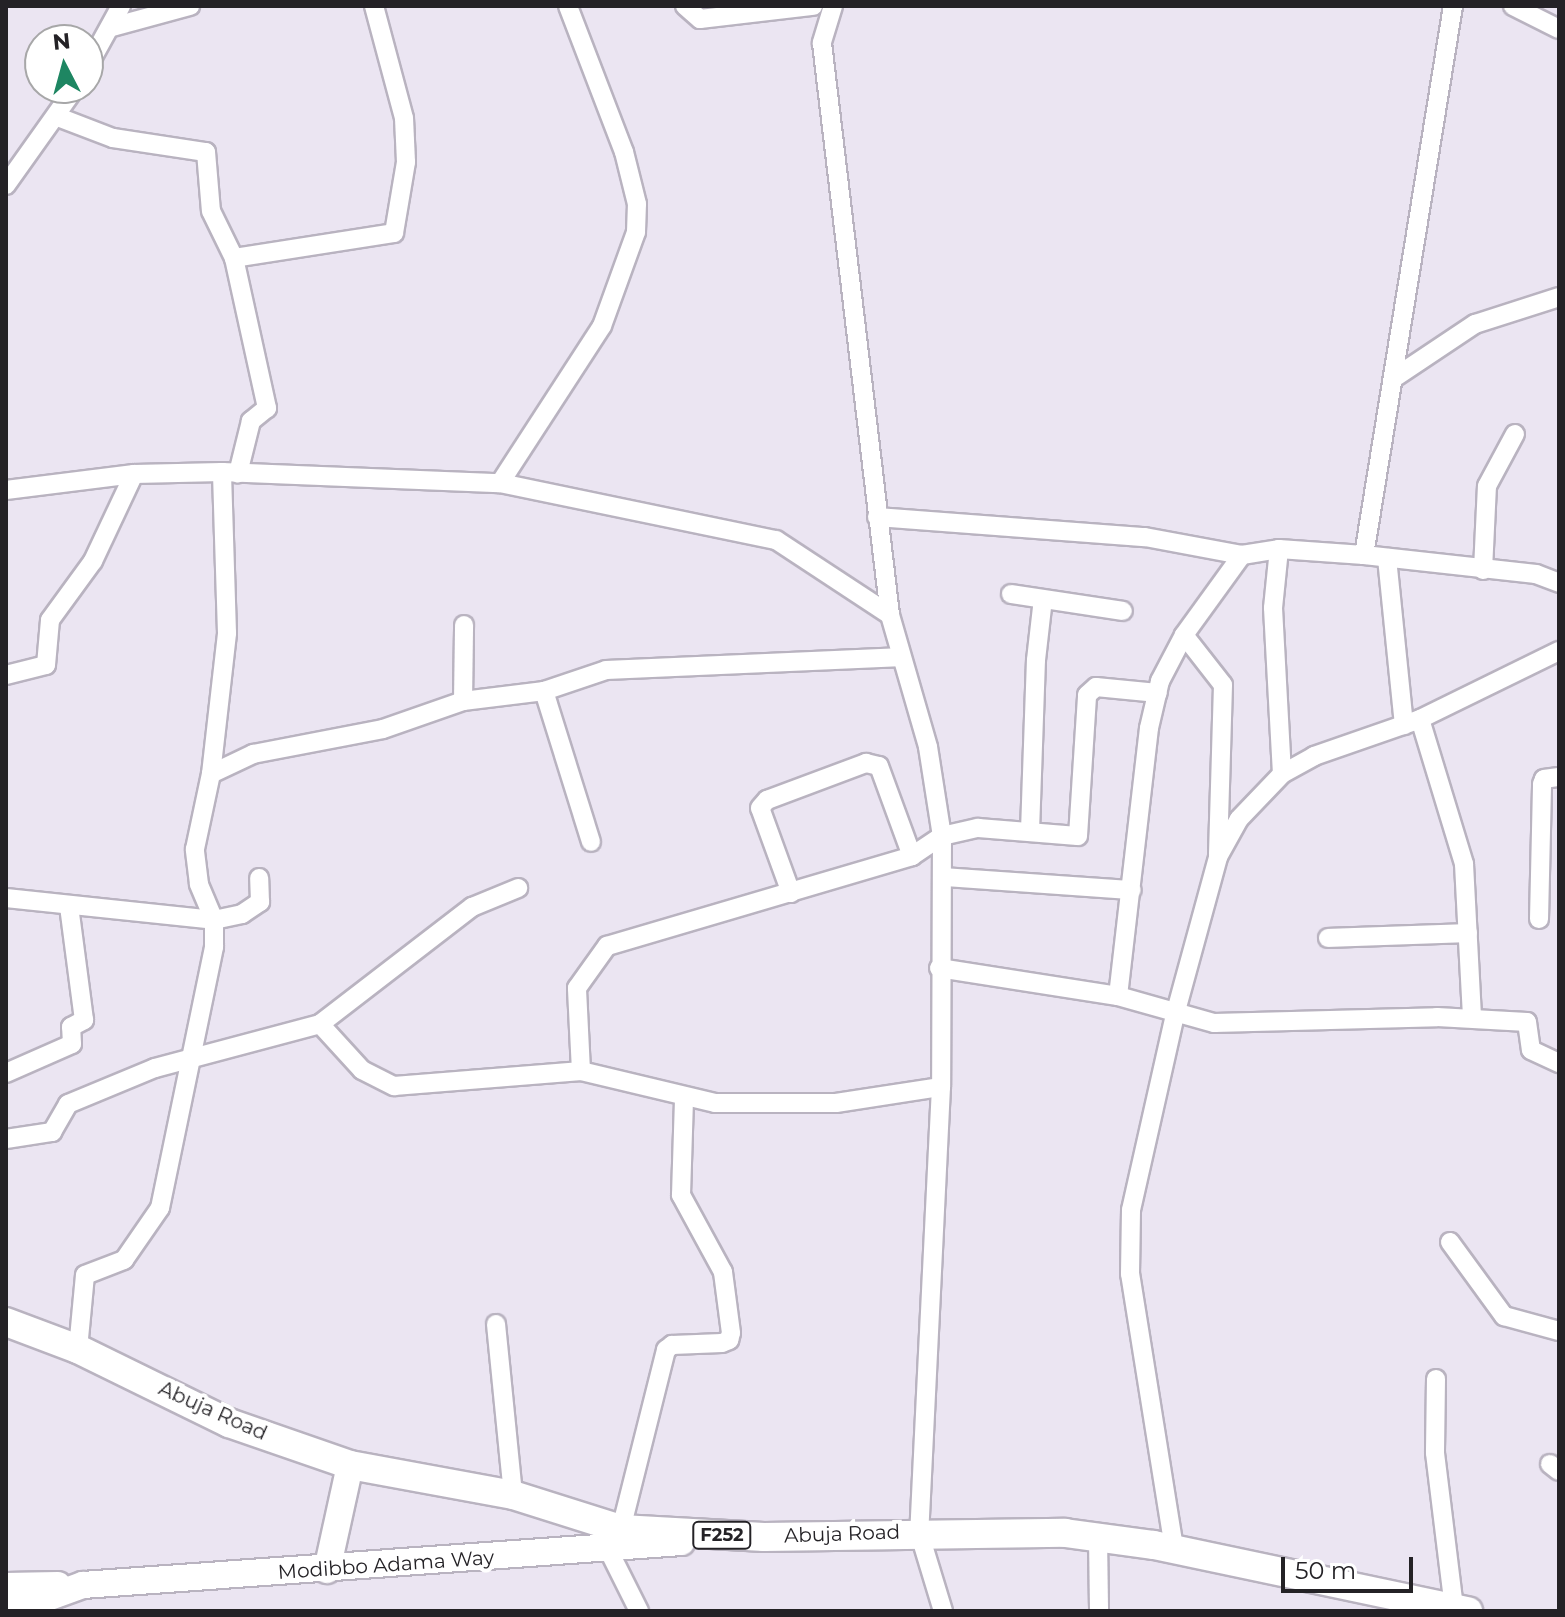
<!DOCTYPE html>
<html>
<head>
<meta charset="utf-8">
<style>
	body { margin:0 }
	#map { position:relative; width:1565px; height:1617px; overflow:hidden; background:#ebe5f2; font-family:Montserrat,sans-serif }
	div>[style] { position:absolute }
	.roads { filter:drop-shadow(2px 0 #b9b3c0) drop-shadow(-2px 0 #b9b3c0) drop-shadow(0 2px #b9b3c0) drop-shadow(0 -2px #b9b3c0) }
	.street>* { height:18px; margin:-9px; padding:0 9px; transform-origin:9px; border-radius:9px; background:#fff }
	.secondary>* { height:26px; margin:-13px; padding:0 13px; transform-origin:13px; border-radius:13px; background:#fff }
	.primary>* { height:28px; margin:-14px; padding:0 14px; transform-origin:14px; border-radius:14px; background:#fff }
	span { translate:-50% -50%; white-space:nowrap; text-align:center; line-height:1.15; -webkit-text-stroke:8px #fff; paint-order:stroke }
	.shield-label span { padding:2px 6px; background:#fff; border:2px solid; border-radius:6px; -webkit-text-stroke-width:0 }
	.shield-label { font-size:18px; color:#242226; font-weight:700 }
	.street-label { font-size:20px; color:#242226 }
	.frame { position:absolute; inset:0; border:8px solid #242226; pointer-events:none }
	.north { position:absolute; left:24px; top:24px; width:80px; height:80px; box-sizing:border-box; background:#fff; border:2px solid #a7a7a8; border-radius:50%; rotate:354deg; font-size:22px; font-weight:700; line-height:32px; text-align:center; color:#242226 }
	.north::after { content:''; display:block; margin:auto; width:28px; height:36px; background:#1e8662; clip-path:polygon(50% 0,100% 100%,50% 72%,0 100%) }
	.scale { position:absolute; left:1281px; top:1557px; width:132px; height:36px; box-sizing:border-box; border:4px solid #242226; border-top:0; padding-left:10px; font-size:24px; line-height:28px; white-space:nowrap; color:#242226; -webkit-text-stroke:6px #fff; paint-order:stroke }
</style>
</head>
<body>
<div id="map">
	<div class="roads">
		<div class="street">
			<div style="left:685px;top:6px;width:20px;rotate:41deg"></div>
			<div style="left:700px;top:19px;width:114px;rotate:-6.6deg"></div>
			<div style="left:833px;top:6px;width:39px;rotate:107deg"></div>
			<div style="left:822px;top:43px;width:576px;rotate:83.22deg"></div>
			<div style="left:1513px;top:6px;width:51px;rotate:26.6deg"></div>
			<div style="left:112px;top:27px;width:81px;rotate:-15.1deg"></div>
			<div style="left:88px;top:66px;width:68px;rotate:-61.2deg"></div>
			<div style="left:58px;top:117px;width:59px;rotate:20.9deg"></div>
			<div style="left:113px;top:138px;width:94px;rotate:8.6deg"></div>
			<div style="left:206px;top:152px;width:59px;rotate:85.2deg"></div>
			<div style="left:211px;top:211px;width:52px;rotate:63.9deg"></div>
			<div style="left:234px;top:258px;width:154px;rotate:77.6deg"></div>
			<div style="left:267px;top:408px;width:21px;rotate:141deg"></div>
			<div style="left:251px;top:421px;width:54px;rotate:104deg"></div>
			<div style="left:6px;top:185px;width:119px;rotate:-54.6deg"></div>
			<div style="left:234px;top:258px;width:162px;rotate:-8.9deg"></div>
			<div style="left:394px;top:233px;width:72px;rotate:-80.4deg"></div>
			<div style="left:406px;top:162px;width:44px;rotate:-92.6deg"></div>
			<div style="left:404px;top:118px;width:116px;rotate:-105deg"></div>
			<div style="left:1397px;top:376px;width:94px;rotate:-33.7deg"></div>
			<div style="left:1475px;top:324px;width:88px;rotate:-17.8deg"></div>
			<div style="left:500px;top:483px;width:187px;rotate:-57deg"></div>
			<div style="left:602px;top:326px;width:100px;rotate:-70.1deg"></div>
			<div style="left:636px;top:232px;width:28px;rotate:-88deg"></div>
			<div style="left:637px;top:204px;width:54px;rotate:-104deg"></div>
			<div style="left:624px;top:152px;width:156px;rotate:-111deg"></div>
			<div style="left:6px;top:490px;width:129px;rotate:-7.1deg"></div>
			<div style="left:134px;top:474px;width:88px;rotate:-1.3deg"></div>
			<div style="left:222px;top:472px;width:278px;rotate:2.3deg"></div>
			<div style="left:500px;top:483px;width:282px;rotate:11.7deg"></div>
			<div style="left:776px;top:540px;width:136px;rotate:33.3deg"></div>
			<div style="left:890px;top:615px;width:137px;rotate:73.9deg"></div>
			<div style="left:928px;top:747px;width:90px;rotate:81.1deg"></div>
			<div style="left:942px;top:836px;width:251px;rotate:90.2deg"></div>
			<div style="left:941px;top:1087px;width:446px;rotate:92.8deg"></div>
			<div style="left:919px;top:1532px;width:83px;rotate:73.1deg"></div>
			<div style="left:877px;top:517px;width:269px;rotate:4.3deg"></div>
			<div style="left:1145px;top:537px;width:99px;rotate:10.5deg"></div>
			<div style="left:1242px;top:555px;width:37px;rotate:-9deg"></div>
			<div style="left:1279px;top:549px;width:85px;rotate:4deg"></div>
			<div style="left:1364px;top:555px;width:173px;rotate:6.3deg"></div>
			<div style="left:1536px;top:574px;width:25px;rotate:21deg"></div>
			<div style="left:1279px;top:549px;width:59px;rotate:95.8deg"></div>
			<div style="left:1273px;top:608px;width:166px;rotate:86.9deg"></div>
			<div style="left:1364px;top:555px;width:556px;rotate:-80.79deg"></div>
			<div style="left:1387px;top:558px;width:168px;rotate:84.2deg"></div>
			<div style="left:1483px;top:570px;width:84px;rotate:-87.3deg"></div>
			<div style="left:1487px;top:486px;width:59px;rotate:-61.7deg"></div>
			<div style="left:1011px;top:594px;width:113px;rotate:8.6deg"></div>
			<div style="left:1184px;top:635px;width:63px;rotate:52deg"></div>
			<div style="left:1223px;top:685px;width:169px;rotate:91.7deg"></div>
			<div style="left:6px;top:675px;width:41px;rotate:-14deg"></div>
			<div style="left:46px;top:665px;width:45px;rotate:-84.9deg"></div>
			<div style="left:50px;top:620px;width:73px;rotate:-53.9deg"></div>
			<div style="left:93px;top:561px;width:96px;rotate:-64.8deg"></div>
			<div style="left:544px;top:691px;width:158px;rotate:72.7deg"></div>
			<div style="left:463px;top:701px;width:76px;rotate:-89.2deg"></div>
			<div style="left:1420px;top:719px;width:152px;rotate:73.1deg"></div>
			<div style="left:1464px;top:864px;width:153px;rotate:87deg"></div>
			<div style="left:211px;top:774px;width:47px;rotate:-25.5deg"></div>
			<div style="left:253px;top:754px;width:132px;rotate:-10.9deg"></div>
			<div style="left:383px;top:729px;width:85px;rotate:-19.3deg"></div>
			<div style="left:463px;top:701px;width:82px;rotate:-7deg"></div>
			<div style="left:544px;top:691px;width:65px;rotate:-18.7deg"></div>
			<div style="left:606px;top:670px;width:292px;rotate:-2.5deg"></div>
			<div style="left:1030px;top:831px;width:171px;rotate:-88deg"></div>
			<div style="left:1036px;top:660px;width:61px;rotate:-83.5deg"></div>
			<div style="left:944px;top:877px;width:188px;rotate:4deg"></div>
			<div style="left:791px;top:893px;width:90px;rotate:-110deg"></div>
			<div style="left:760px;top:808px;width:11px;rotate:-49deg"></div>
			<div style="left:767px;top:800px;width:106px;rotate:-20.5deg"></div>
			<div style="left:866px;top:763px;width:13px;rotate:13deg"></div>
			<div style="left:879px;top:766px;width:96px;rotate:69.9deg"></div>
			<div style="left:6px;top:898px;width:209px;rotate:6deg"></div>
			<div style="left:214px;top:920px;width:29px;rotate:-12deg"></div>
			<div style="left:242px;top:914px;width:22px;rotate:-34deg"></div>
			<div style="left:260px;top:902px;width:24px;rotate:-92deg"></div>
			<div style="left:1539px;top:919px;width:135px;rotate:-88.7deg"></div>
			<div style="left:1542px;top:784px;width:5px;rotate:-68deg"></div>
			<div style="left:1544px;top:779px;width:15px;rotate:-8deg"></div>
			<div style="left:1328px;top:938px;width:140px;rotate:-2deg"></div>
			<div style="left:939px;top:968px;width:181px;rotate:8.9deg"></div>
			<div style="left:1118px;top:996px;width:100px;rotate:15.7deg"></div>
			<div style="left:1214px;top:1023px;width:223px;rotate:-1.5deg"></div>
			<div style="left:1437px;top:1017px;width:90px;rotate:3.2deg"></div>
			<div style="left:1527px;top:1022px;width:28px;rotate:82deg"></div>
			<div style="left:1531px;top:1050px;width:31px;rotate:25deg"></div>
			<div style="left:1118px;top:996px;width:270px;rotate:-83.4deg"></div>
			<div style="left:1149px;top:728px;width:48px;rotate:-76.8deg"></div>
			<div style="left:1160px;top:681px;width:52px;rotate:-62.4deg"></div>
			<div style="left:1184px;top:635px;width:99px;rotate:-54.1deg"></div>
			<div style="left:320px;top:1024px;width:62px;rotate:47.6deg"></div>
			<div style="left:362px;top:1070px;width:36px;rotate:27deg"></div>
			<div style="left:394px;top:1086px;width:188px;rotate:-4.6deg"></div>
			<div style="left:581px;top:1071px;width:138px;rotate:13.4deg"></div>
			<div style="left:715px;top:1103px;width:121px"></div>
			<div style="left:836px;top:1103px;width:106px;rotate:-8.7deg"></div>
			<div style="left:581px;top:1071px;width:83px;rotate:-92.8deg"></div>
			<div style="left:577px;top:988px;width:52px;rotate:-54.5deg"></div>
			<div style="left:607px;top:946px;width:318px;rotate:-16.4deg"></div>
			<div style="left:912px;top:856px;width:36px;rotate:-34deg"></div>
			<div style="left:942px;top:836px;width:37px;rotate:-13deg"></div>
			<div style="left:978px;top:828px;width:100px;rotate:4.6deg"></div>
			<div style="left:1078px;top:836px;width:141px;rotate:-86.3deg"></div>
			<div style="left:1087px;top:695px;width:12px;rotate:-42deg"></div>
			<div style="left:1096px;top:687px;width:62px;rotate:5.5deg"></div>
			<div style="left:6px;top:1073px;width:72px;rotate:-23.7deg"></div>
			<div style="left:72px;top:1044px;width:17px;rotate:-93deg"></div>
			<div style="left:71px;top:1027px;width:15px;rotate:-28deg"></div>
			<div style="left:84px;top:1020px;width:115px;rotate:-97.5deg"></div>
			<div style="left:6px;top:1139px;width:47px;rotate:-8.7deg"></div>
			<div style="left:52px;top:1132px;width:32px;rotate:-60deg"></div>
			<div style="left:68px;top:1104px;width:94px;rotate:-22.5deg"></div>
			<div style="left:155px;top:1068px;width:171px;rotate:-14.9deg"></div>
			<div style="left:320px;top:1024px;width:192px;rotate:-37.6deg"></div>
			<div style="left:472px;top:907px;width:50px;rotate:-22.4deg"></div>
			<div style="left:1450px;top:1242px;width:92px;rotate:53.9deg"></div>
			<div style="left:1504px;top:1316px;width:57px;rotate:15.3deg"></div>
			<div style="left:496px;top:1324px;width:172px;rotate:84.3deg"></div>
			<div style="left:78px;top:1349px;width:74px;rotate:-84.6deg"></div>
			<div style="left:85px;top:1275px;width:42px;rotate:-21deg"></div>
			<div style="left:124px;top:1260px;width:63px;rotate:-55.3deg"></div>
			<div style="left:160px;top:1208px;width:267px;rotate:-78.3deg"></div>
			<div style="left:214px;top:947px;width:27px;rotate:-90deg"></div>
			<div style="left:214px;top:920px;width:39px;rotate:-113deg"></div>
			<div style="left:199px;top:884px;width:35px;rotate:-97deg"></div>
			<div style="left:195px;top:849px;width:77px;rotate:-78deg"></div>
			<div style="left:211px;top:774px;width:142px;rotate:-83.5deg"></div>
			<div style="left:227px;top:633px;width:161px;rotate:-91.8deg"></div>
			<div style="left:1436px;top:1379px;width:74px;rotate:90.8deg"></div>
			<div style="left:1435px;top:1453px;width:156px;rotate:83deg"></div>
			<div style="left:1550px;top:1464px;width:11px;rotate:38deg"></div>
			<div style="left:621px;top:1529px;width:185px;rotate:-75.9deg"></div>
			<div style="left:666px;top:1350px;width:8px;rotate:-40deg"></div>
			<div style="left:672px;top:1345px;width:50px;rotate:-2.3deg"></div>
			<div style="left:722px;top:1343px;width:8px;rotate:-23deg"></div>
			<div style="left:729px;top:1340px;width:7px;rotate:-74deg"></div>
			<div style="left:731px;top:1333px;width:62px;rotate:-97.5deg"></div>
			<div style="left:723px;top:1272px;width:88px;rotate:-118.6deg"></div>
			<div style="left:681px;top:1195px;width:98px;rotate:-88.2deg"></div>
			<div style="left:1098px;top:1537px;width:74px;rotate:89.2deg"></div>
			<div style="left:607px;top:1547px;width:72px;rotate:63.4deg"></div>
			<div style="left:1174px;top:1548px;width:278px;rotate:-99.1deg"></div>
			<div style="left:1130px;top:1274px;width:64px;rotate:-89.1deg"></div>
			<div style="left:1131px;top:1210px;width:204px;rotate:-77.3deg"></div>
			<div style="left:1176px;top:1011px;width:160px;rotate:-74.7deg"></div>
			<div style="left:1218px;top:857px;width:43px;rotate:-61.1deg"></div>
			<div style="left:1239px;top:819px;width:62px;rotate:-46.3deg"></div>
			<div style="left:1282px;top:774px;width:37px;rotate:-29deg"></div>
			<div style="left:1314px;top:756px;width:112px;rotate:-19.2deg"></div>
			<div style="left:1420px;top:719px;width:155px;rotate:-26.1deg"></div>
		</div>
		<div class="secondary">
			<div style="left:327px;top:1570px;width:107px;rotate:-77.6deg"></div>
			<div style="left:6px;top:1586px;width:52px;rotate:-1.1deg"></div>
			<div style="left:11px;top:1611px;width:77px;rotate:-19.9deg"></div>
			<div style="left:83px;top:1585px;width:600px;rotate:-4.11deg"></div>
		</div>
		<div class="primary">
			<div style="left:6px;top:1322px;width:77px;rotate:20.6deg"></div>
			<div style="left:78px;top:1349px;width:168px;rotate:26.1deg"></div>
			<div style="left:229px;top:1423px;width:128px;rotate:19.1deg"></div>
			<div style="left:350px;top:1465px;width:166px;rotate:10.4deg"></div>
			<div style="left:513px;top:1495px;width:113px;rotate:17.5deg"></div>
			<div style="left:621px;top:1529px;width:143px;rotate:3.2deg"></div>
			<div style="left:764px;top:1537px;width:301px;rotate:-0.8deg"></div>
			<div style="left:1065px;top:1533px;width:90px;rotate:7.7deg"></div>
			<div style="left:1154px;top:1545px;width:321px;rotate:11.9deg"></div>
		</div>
	</div>
	<div class="shield-label">
		<span style="left:722px;top:1535px">F252</span>
	</div>
	<div class="street-label">
		<span style="left:213px;top:1411px;rotate:24deg">Abuja Road</span>
		<span style="left:842px;top:1534px;rotate:-2deg">Abuja Road</span>
		<span style="left:386px;top:1565px;rotate:-4deg">Modibbo Adama Way</span>
	</div>
	<div class="frame"></div>
	<div class="north">N</div>
	<div class="scale">50 m</div>
</div>
</body>
</html>
